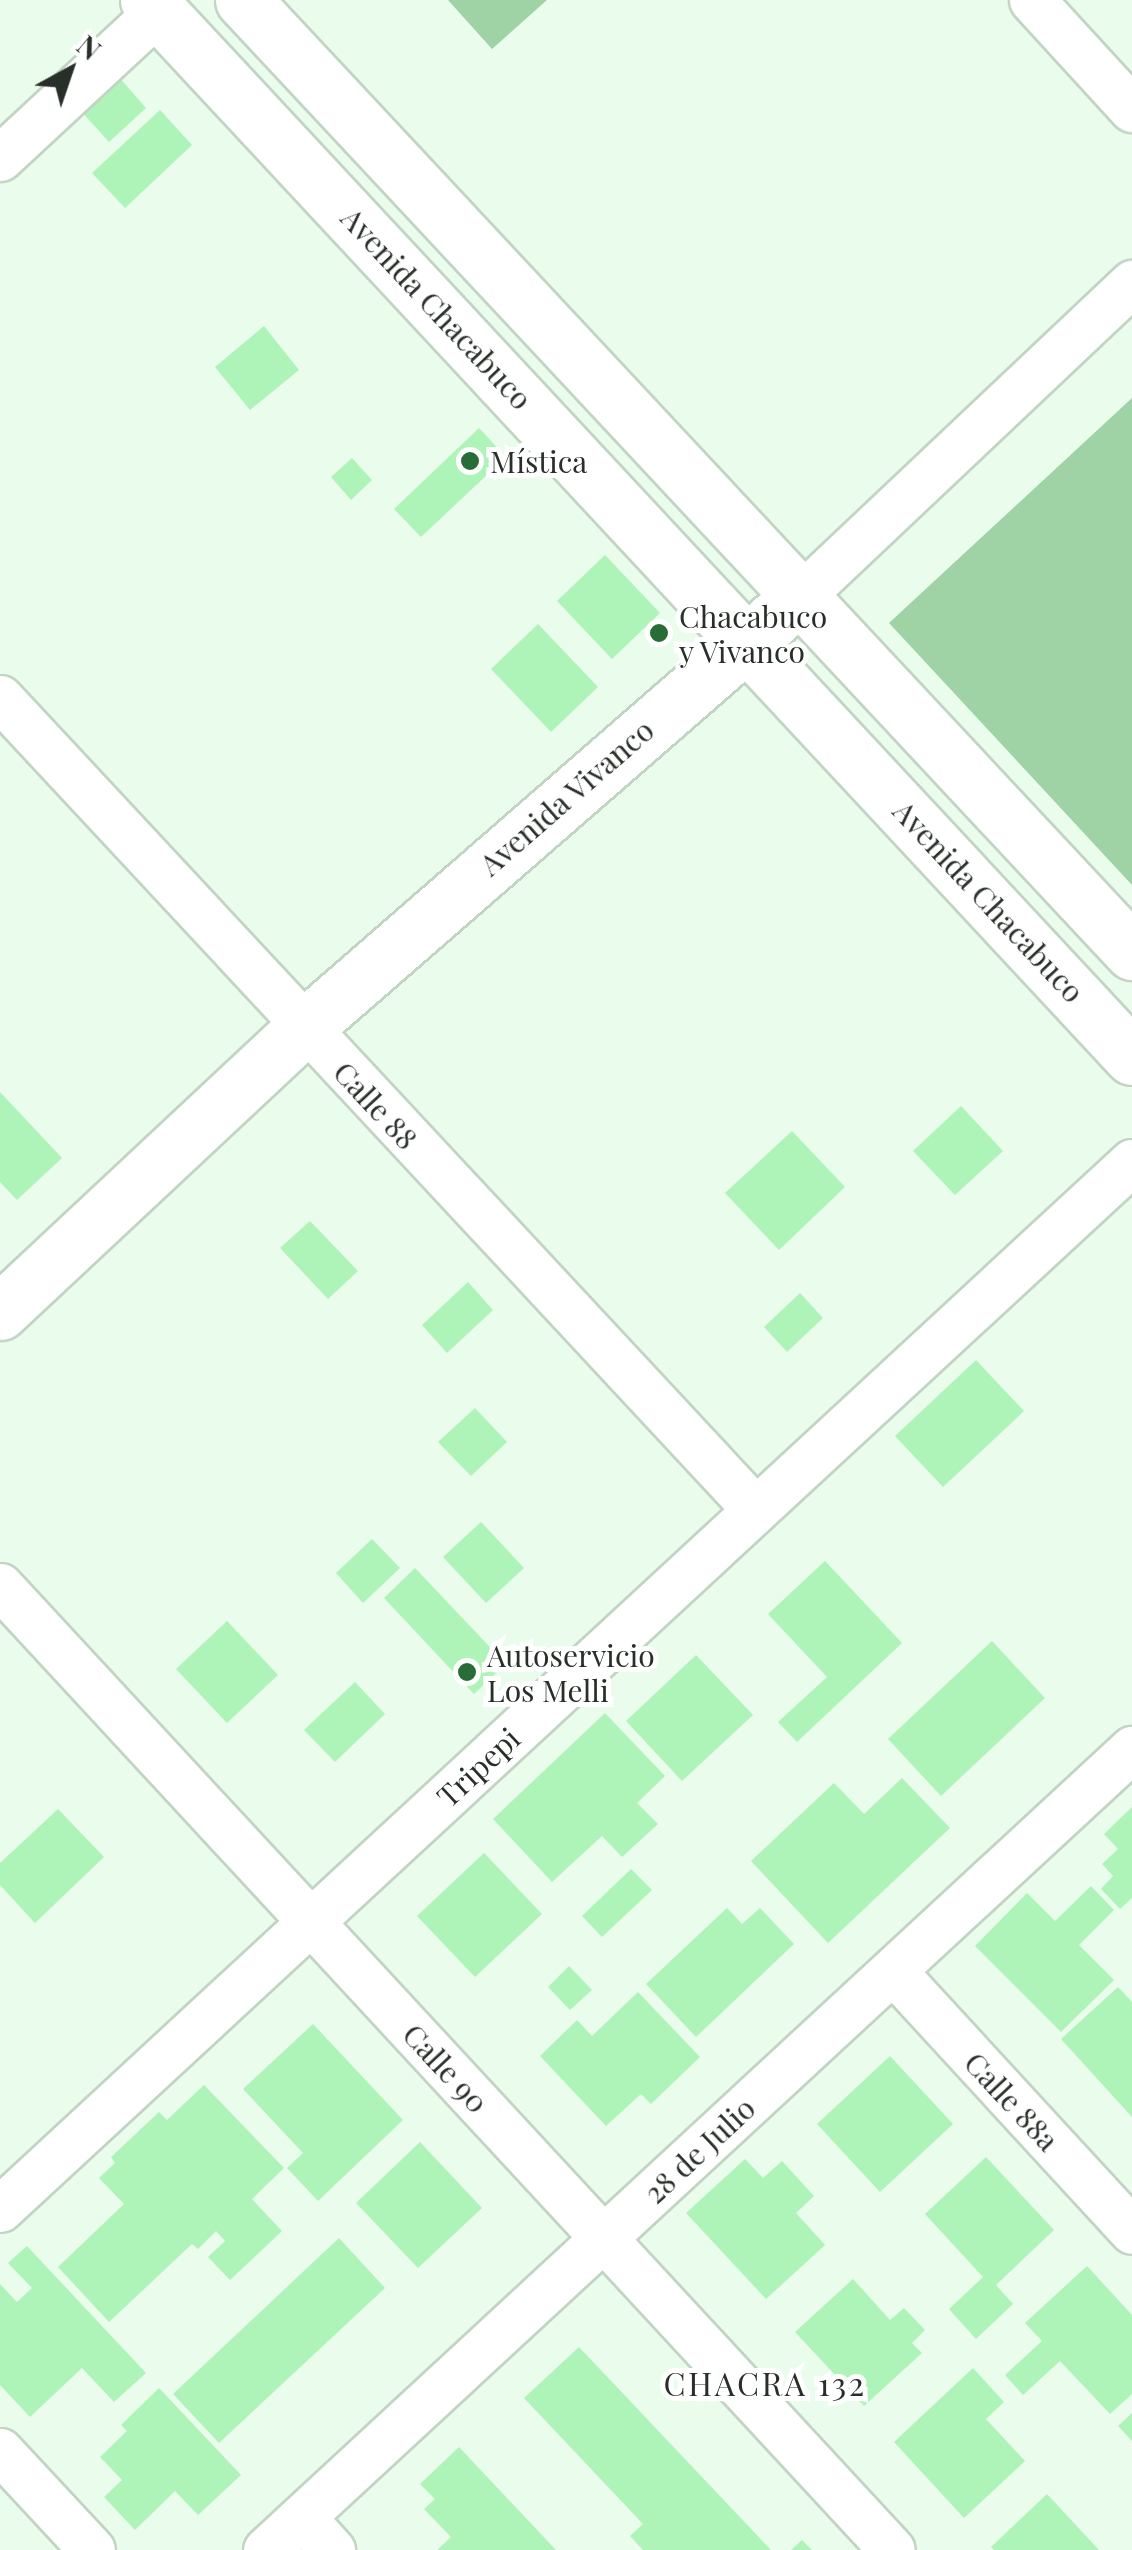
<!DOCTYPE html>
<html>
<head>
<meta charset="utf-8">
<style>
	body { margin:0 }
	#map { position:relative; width:1132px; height:2550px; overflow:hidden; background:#eafdec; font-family:"Playfair Display",serif }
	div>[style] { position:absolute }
	.green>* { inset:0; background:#9fd2a5 }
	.building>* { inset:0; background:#aef3b7 }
	.roads { filter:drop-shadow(2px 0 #c2d4c3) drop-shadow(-2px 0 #c2d4c3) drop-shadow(0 2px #c2d4c3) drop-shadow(0 -2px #c2d4c3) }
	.minor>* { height:45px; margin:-22.5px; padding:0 22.5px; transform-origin:22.5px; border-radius:22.5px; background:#fff }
	.major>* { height:55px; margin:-27.5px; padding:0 27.5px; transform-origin:27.5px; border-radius:27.5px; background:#fff }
	.dots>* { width:28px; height:28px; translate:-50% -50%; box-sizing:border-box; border:5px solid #fff; border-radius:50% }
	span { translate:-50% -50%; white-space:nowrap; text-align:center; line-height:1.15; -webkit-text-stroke:10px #fff; paint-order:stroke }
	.street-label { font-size:30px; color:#282f29 }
	.poi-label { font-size:30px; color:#282f29 }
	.left { translate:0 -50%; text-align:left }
	.neighbourhood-label { font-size:32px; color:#282f29; letter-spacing:2.5px }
	.north { position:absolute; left:20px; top:20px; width:100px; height:100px; -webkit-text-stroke:8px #fff; paint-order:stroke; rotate:40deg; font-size:28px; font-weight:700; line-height:40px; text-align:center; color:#282f29 }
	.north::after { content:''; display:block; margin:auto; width:35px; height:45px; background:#282f29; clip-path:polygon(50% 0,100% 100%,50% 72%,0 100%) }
</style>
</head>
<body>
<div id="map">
	<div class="green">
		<div style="clip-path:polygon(448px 0,547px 0,492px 49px)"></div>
		<div style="clip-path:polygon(1132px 398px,1132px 885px,889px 623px)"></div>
	</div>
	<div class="building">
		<div style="clip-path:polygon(118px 76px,146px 108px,109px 142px,80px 110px)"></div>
		<div style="clip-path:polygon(160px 110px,192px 145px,125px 208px,92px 173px)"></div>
		<div style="clip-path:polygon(264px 326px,299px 370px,250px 410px,215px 367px)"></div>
		<div style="clip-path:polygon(479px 428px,506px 457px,421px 537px,394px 509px)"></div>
		<div style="clip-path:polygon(352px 458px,372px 480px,351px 500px,331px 477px)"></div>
		<div style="clip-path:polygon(605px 555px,660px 613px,612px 659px,557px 601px)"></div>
		<div style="clip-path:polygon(538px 624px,598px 687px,551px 732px,491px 669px)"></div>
		<div style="clip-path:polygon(0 1092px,62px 1158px,17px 1200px,0 1182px)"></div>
		<div style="clip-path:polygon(961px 1106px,1003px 1151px,955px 1195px,913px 1151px)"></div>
		<div style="clip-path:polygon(792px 1131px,845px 1187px,779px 1250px,725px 1193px)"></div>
		<div style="clip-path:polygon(310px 1221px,358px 1271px,328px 1299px,280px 1248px)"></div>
		<div style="clip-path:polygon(468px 1282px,493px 1310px,447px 1353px,422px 1325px)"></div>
		<div style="clip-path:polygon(800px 1293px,823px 1318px,787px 1352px,764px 1327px)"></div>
		<div style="clip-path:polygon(976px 1360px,1024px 1411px,943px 1487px,895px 1436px)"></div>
		<div style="clip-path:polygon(475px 1408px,507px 1442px,471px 1476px,438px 1442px)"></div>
		<div style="clip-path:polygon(481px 1522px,524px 1568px,486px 1603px,443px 1557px)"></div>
		<div style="clip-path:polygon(372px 1539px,400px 1568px,363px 1603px,336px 1573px)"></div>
		<div style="clip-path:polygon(825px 1561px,902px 1643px,797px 1742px,778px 1722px,827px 1677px,768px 1614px)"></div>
		<div style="clip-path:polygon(415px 1568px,506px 1664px,474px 1694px,384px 1598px)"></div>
		<div style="clip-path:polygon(227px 1621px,278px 1675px,227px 1723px,176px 1669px)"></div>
		<div style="clip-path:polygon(992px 1641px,1045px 1698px,941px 1796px,888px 1739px)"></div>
		<div style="clip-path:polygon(696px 1655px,753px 1715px,682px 1781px,626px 1721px)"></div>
		<div style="clip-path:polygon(355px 1682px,385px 1714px,335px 1762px,304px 1730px)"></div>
		<div style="clip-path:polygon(605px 1713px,665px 1776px,637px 1803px,658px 1824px,622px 1857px,602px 1836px,552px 1882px,493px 1819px)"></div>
		<div style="clip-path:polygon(902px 1778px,950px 1828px,828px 1943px,751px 1861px,834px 1783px,864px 1814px)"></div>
		<div style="clip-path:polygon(1132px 1807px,1132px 1898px,1120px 1909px,1101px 1889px,1113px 1876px,1102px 1864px,1118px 1849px,1104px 1834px)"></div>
		<div style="clip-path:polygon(58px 1809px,104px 1857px,35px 1923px,0 1885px,0 1863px)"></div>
		<div style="clip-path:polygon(484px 1853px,542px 1914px,475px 1977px,417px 1916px)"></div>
		<div style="clip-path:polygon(631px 1869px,652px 1890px,602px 1937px,582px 1916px)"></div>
		<div style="clip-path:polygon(1091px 1886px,1114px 1910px,1079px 1945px,1114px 1980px,1061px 2032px,975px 1946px,1027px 1893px,1055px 1921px)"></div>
		<div style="clip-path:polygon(727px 1908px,742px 1924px,760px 1908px,794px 1944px,696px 2037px,646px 1984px)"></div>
		<div style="clip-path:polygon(569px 1966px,592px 1990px,570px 2010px,548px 1987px)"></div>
		<div style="clip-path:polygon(1118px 1987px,1132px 2002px,1132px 2117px,1061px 2039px)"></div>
		<div style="clip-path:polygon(638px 1992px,700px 2057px,651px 2104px,641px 2094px,606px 2126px,540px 2056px,577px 2020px,592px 2036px)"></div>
		<div style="clip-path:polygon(313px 2024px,403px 2120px,318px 2201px,287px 2168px,303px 2153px,243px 2089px)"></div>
		<div style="clip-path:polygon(890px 2056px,953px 2124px,880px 2192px,817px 2124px)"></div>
		<div style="clip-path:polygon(204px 2085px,284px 2168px,252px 2199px,282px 2231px,230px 2280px,208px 2257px,225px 2241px,216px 2231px,198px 2249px,192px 2244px,109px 2322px,58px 2267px,124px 2204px,99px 2178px,115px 2163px,111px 2157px,159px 2112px,167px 2120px)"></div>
		<div style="clip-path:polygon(420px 2142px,482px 2208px,418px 2268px,356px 2203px)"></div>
		<div style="clip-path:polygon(986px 2157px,1054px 2230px,996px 2285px,1013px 2304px,976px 2339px,949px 2309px,983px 2277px,925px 2214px)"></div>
		<div style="clip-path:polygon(745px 2159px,763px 2178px,782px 2161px,814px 2196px,796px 2213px,825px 2245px,766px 2299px,686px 2213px)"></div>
		<div style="clip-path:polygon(339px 2238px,385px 2288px,219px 2443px,173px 2394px)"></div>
		<div style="clip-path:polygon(27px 2246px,146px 2373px,114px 2402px,82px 2368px,30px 2417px,0 2385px,0 2284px,17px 2302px,32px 2288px,8px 2263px)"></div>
		<div style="clip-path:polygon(1087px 2266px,1132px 2315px,1132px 2394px,1110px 2414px,1060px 2361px,1023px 2395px,1005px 2375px,1042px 2341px,1025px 2323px)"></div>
		<div style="clip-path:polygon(853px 2279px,890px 2320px,904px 2308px,925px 2330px,912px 2343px,922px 2353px,864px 2406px,795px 2332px)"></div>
		<div style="clip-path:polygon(579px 2347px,771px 2550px,643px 2550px,630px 2536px,643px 2524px,524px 2398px)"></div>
		<div style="clip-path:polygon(973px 2368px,1004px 2402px,986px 2419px,1025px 2461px,964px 2518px,894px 2442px)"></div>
		<div style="clip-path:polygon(159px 2388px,241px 2475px,198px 2515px,175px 2491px,135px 2530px,104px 2497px,122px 2480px,100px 2457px,127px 2431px,121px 2425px)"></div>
		<div style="clip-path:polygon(1132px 2413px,1132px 2441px,1118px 2426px)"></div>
		<div style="clip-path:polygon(459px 2447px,556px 2550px,437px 2550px,451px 2537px,424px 2509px,435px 2499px,420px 2484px)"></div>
		<div style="clip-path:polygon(1047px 2494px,1099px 2550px,994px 2550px,991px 2547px)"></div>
		<div style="clip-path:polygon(802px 2540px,812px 2550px,791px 2550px)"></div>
	</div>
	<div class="roads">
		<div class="minor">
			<div style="left:1032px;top:0;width:148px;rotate:47.5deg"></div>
			<div style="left:0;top:158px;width:216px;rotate:-42.9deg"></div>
			<div style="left:801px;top:596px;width:456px;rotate:-43.4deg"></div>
			<div style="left:0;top:698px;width:1109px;rotate:47.05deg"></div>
			<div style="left:0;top:1586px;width:1313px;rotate:47.22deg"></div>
			<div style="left:893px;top:1971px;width:353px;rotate:47.4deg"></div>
			<div style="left:0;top:2209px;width:1542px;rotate:-42.77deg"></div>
			<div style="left:0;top:2451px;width:135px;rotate:47.1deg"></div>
			<div style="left:302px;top:2517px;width:45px;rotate:47.7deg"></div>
			<div style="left:266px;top:2550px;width:1180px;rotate:-42.77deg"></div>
		</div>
		<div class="major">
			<div style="left:148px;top:0;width:1444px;rotate:47.05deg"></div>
			<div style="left:243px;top:0;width:1303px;rotate:46.96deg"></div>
			<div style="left:0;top:1312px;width:416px;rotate:-43.1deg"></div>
			<div style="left:304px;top:1028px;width:626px;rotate:-41.05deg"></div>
		</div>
	</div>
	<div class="dots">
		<div style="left:470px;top:461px;background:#286c37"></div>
		<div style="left:659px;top:633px;background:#286c37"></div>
		<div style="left:467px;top:1672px;background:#286c37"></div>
	</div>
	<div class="street-label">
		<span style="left:437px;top:308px;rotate:47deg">Avenida Chacabuco</span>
		<span style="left:566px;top:797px;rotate:-41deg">Avenida Vivanco</span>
		<span style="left:989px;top:901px;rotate:47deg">Avenida Chacabuco</span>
		<span style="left:376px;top:1105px;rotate:47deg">Calle 88</span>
		<span style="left:478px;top:1767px;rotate:-43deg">Tripepi</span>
		<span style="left:446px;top:2068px;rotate:47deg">Calle 90</span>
		<span style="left:1012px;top:2101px;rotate:47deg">Calle 88a</span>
		<span style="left:699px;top:2150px;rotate:-43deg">28 de Julio</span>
	</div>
	<div class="poi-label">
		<span class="left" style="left:490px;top:461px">Mística</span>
		<span class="left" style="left:679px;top:633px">Chacabuco<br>y Vivanco</span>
		<span class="left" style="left:487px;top:1672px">Autoservicio<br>Los Melli</span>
	</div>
	<div class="neighbourhood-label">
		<span style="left:765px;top:2383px">CHACRA 132</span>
	</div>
	<div class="north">N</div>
</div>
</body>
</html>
